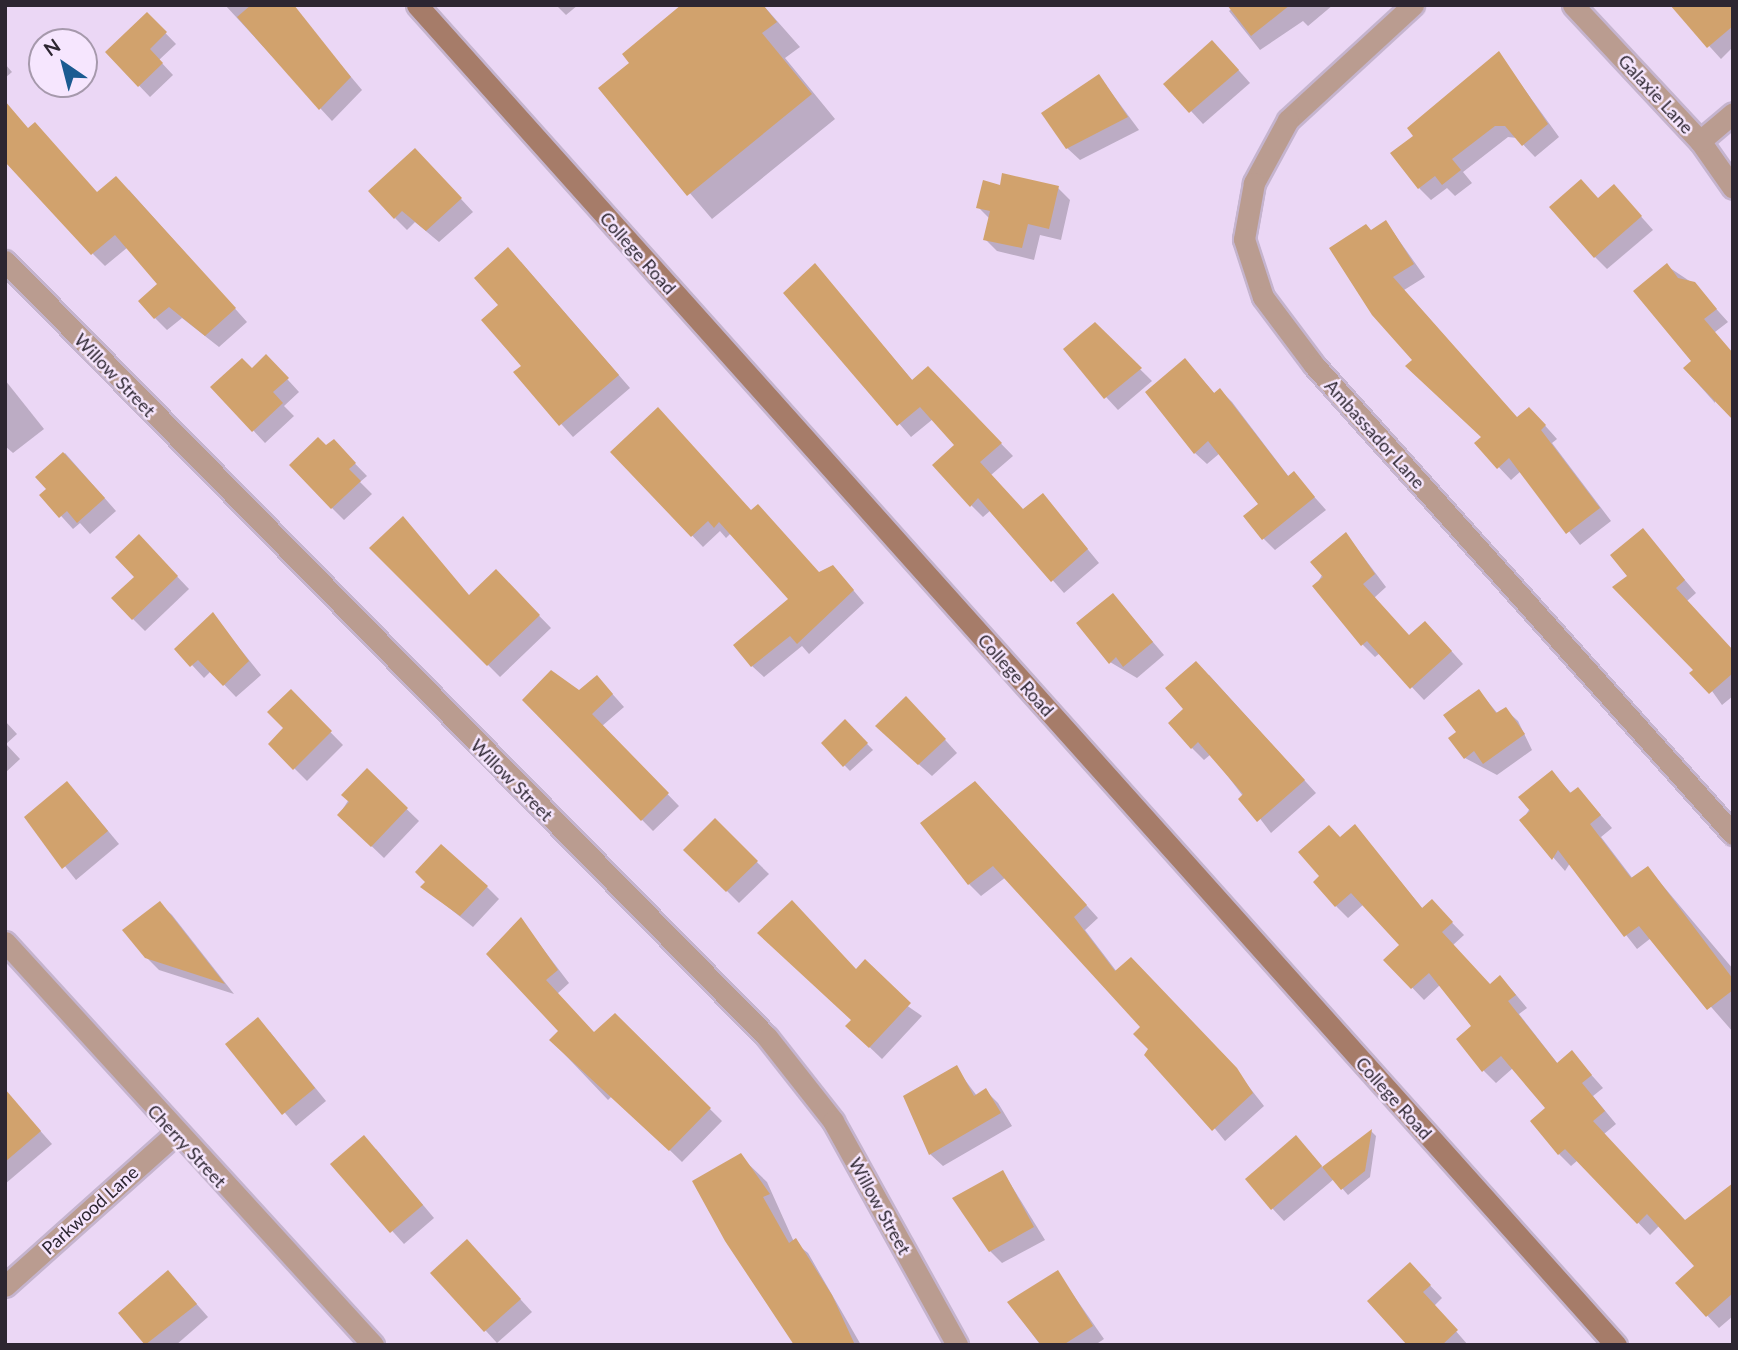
<!DOCTYPE html>
<html>
<head>
<meta charset="utf-8">
<style>
	body { margin:0 }
	#map { position:relative; width:1738px; height:1350px; overflow:hidden; background:#ebd7f5; font-family:Lato,sans-serif }
	div>[style] { position:absolute }
	.shadow>* { inset:0; background:#0003 }
	.building>* { inset:0; background:#d1a26d }
	.roads { filter:drop-shadow(2px 0 #c5b4ce) drop-shadow(-2px 0 #c5b4ce) drop-shadow(0 2px #c5b4ce) drop-shadow(0 -2px #c5b4ce) }
	.street>* { height:21px; margin:-10.5px; padding:0 10.5px; transform-origin:10.5px; border-radius:10.5px; background:#ba9c90 }
	.secondary>* { height:21px; margin:-10.5px; padding:0 10.5px; transform-origin:10.5px; border-radius:10.5px; background:#a67c69 }
	span { translate:-50% -50%; white-space:nowrap; text-align:center; line-height:1.15; -webkit-text-stroke:5px #f6e6fe; paint-order:stroke }
	.street-label { font-size:18px; color:#2d2631 }
	.frame { position:absolute; inset:0; border:7px solid #2d2631; pointer-events:none }
	.north { position:absolute; left:28px; top:28px; width:70px; height:70px; box-sizing:border-box; background:#f6e6fe; border:2px solid #a699ac; border-radius:50%; rotate:325deg; font-size:19px; font-weight:700; line-height:28px; text-align:center; color:#2d2631 }
	.north::after { content:''; display:block; margin:auto; width:24px; height:32px; background:#1b5b91; clip-path:polygon(50% 0,100% 100%,50% 72%,0 100%) }
</style>
</head>
<body>
<div id="map">
	<div class="shadow">
		<div style="clip-path:polygon(225px 5px,295px 10px,362px 90px,332px 121px)"></div>
		<div style="clip-path:polygon(556px 5px,578px 5px,566px 15px)"></div>
		<div style="clip-path:polygon(763px 5px,800px 47px,785px 58px,835px 119px,712px 219px,601px 89px,632px 63px)"></div>
		<div style="clip-path:polygon(1236px 5px,1333px 5px,1308px 26px,1303px 21px,1260px 50px,1229px 11px)"></div>
		<div style="clip-path:polygon(1733px 5px,1733px 47px,1721px 59px,1681px 15px)"></div>
		<div style="clip-path:polygon(147px 14px,176px 44px,159px 60px,173px 75px,150px 97px,107px 52px)"></div>
		<div style="clip-path:polygon(1498px 53px,1559px 137px,1535px 157px,1517px 138px,1508px 137px,1463px 172px,1472px 183px,1455px 196px,1447px 188px,1431px 200px,1419px 188px)"></div>
		<div style="clip-path:polygon(1225px 55px,1250px 83px,1203px 124px,1166px 84px)"></div>
		<div style="clip-path:polygon(5px 64px,12px 72px,5px 78px)"></div>
		<div style="clip-path:polygon(1099px 76px,1139px 130px,1080px 160px,1067px 148px)"></div>
		<div style="clip-path:polygon(427px 162px,473px 212px,439px 242px,415px 222px,407px 230px,395px 218px)"></div>
		<div style="clip-path:polygon(1614px 186px,1653px 230px,1607px 269px,1595px 257px,1599px 199px)"></div>
		<div style="clip-path:polygon(1001px 187px,1058px 188px,1070px 200px,1061px 240px,1040px 235px,1034px 260px,997px 251px,985px 239px,990px 219px,978px 207px)"></div>
		<div style="clip-path:polygon(129px 190px,247px 322px,219px 347px,182px 318px,167px 330px,155px 318px,159px 284px,128px 247px,105px 266px,93px 254px,98px 194px)"></div>
		<div style="clip-path:polygon(1386px 222px,1425px 277px,1404px 290px,1518px 419px,1541px 421px,1557px 439px,1552px 443px,1611px 521px,1580px 545px,1521px 471px,1511px 480px,1476px 443px,1483px 437px,1414px 361px,1372px 232px)"></div>
		<div style="clip-path:polygon(521px 262px,630px 388px,573px 437px,515px 373px,523px 366px,501px 305px)"></div>
		<div style="clip-path:polygon(815px 266px,913px 381px,928px 368px,1013px 456px,991px 475px,1024px 511px,1043px 495px,1099px 563px,1064px 593px,991px 510px,983px 517px,971px 505px,956px 445px,933px 419px,911px 437px,786px 293px)"></div>
		<div style="clip-path:polygon(1667px 266px,1694px 284px,1728px 322px,1715px 332px,1715px 403px,1685px 369px,1694px 362px)"></div>
		<div style="clip-path:polygon(1095px 325px,1152px 381px,1118px 410px,1106px 397px)"></div>
		<div style="clip-path:polygon(1185px 360px,1215px 394px,1220px 390px,1232px 402px,1289px 477px,1294px 474px,1326px 510px,1275px 550px,1263px 538px,1260px 505px,1220px 453px,1207px 464px,1195px 453px)"></div>
		<div style="clip-path:polygon(278px 369px,299px 392px,284px 406px,294px 416px,265px 443px,213px 387px,252px 370px)"></div>
		<div style="clip-path:polygon(5px 380px,44px 429px,13px 453px,5px 446px)"></div>
		<div style="clip-path:polygon(333px 441px,367px 476px,360px 482px,372px 494px,344px 520px,332px 508px,327px 448px)"></div>
		<div style="clip-path:polygon(613px 452px,751px 512px,819px 574px,844px 579px,864px 603px,809px 654px,802px 646px,764px 677px,752px 666px,790px 599px,731px 533px,726px 538px,720px 531px,703px 547px)"></div>
		<div style="clip-path:polygon(65px 453px,116px 511px,90px 534px,80px 523px,73px 529px,42px 495px,49px 489px,38px 477px)"></div>
		<div style="clip-path:polygon(403px 519px,469px 597px,496px 571px,551px 628px,500px 677px,372px 548px)"></div>
		<div style="clip-path:polygon(1643px 531px,1696px 593px,1687px 601px,1733px 652px,1733px 696px,1722px 705px,1630px 576px)"></div>
		<div style="clip-path:polygon(1346px 534px,1386px 587px,1374px 598px,1409px 637px,1437px 635px,1463px 664px,1424px 700px,1380px 653px,1375px 657px,1363px 645px,1315px 587px)"></div>
		<div style="clip-path:polygon(151px 549px,189px 589px,145px 631px,133px 619px,136px 577px)"></div>
		<div style="clip-path:polygon(1113px 595px,1164px 655px,1137px 678px,1110px 662px)"></div>
		<div style="clip-path:polygon(213px 615px,261px 675px,236px 697px,211px 671px,204px 678px,192px 665px)"></div>
		<div style="clip-path:polygon(1209px 675px,1316px 793px,1271px 833px,1211px 754px,1204px 760px,1192px 748px,1185px 709px)"></div>
		<div style="clip-path:polygon(608px 689px,624px 707px,602px 726px,679px 806px,653px 831px,524px 700px)"></div>
		<div style="clip-path:polygon(1479px 691px,1498px 714px,1505px 709px,1518px 721px,1532px 750px,1497px 775px,1465px 758px,1458px 733px)"></div>
		<div style="clip-path:polygon(291px 692px,343px 745px,307px 781px,270px 744px,286px 728px)"></div>
		<div style="clip-path:polygon(919px 711px,957px 753px,932px 776px,889px 738px)"></div>
		<div style="clip-path:polygon(5px 721px,17px 734px,6px 744px,20px 759px,5px 773px)"></div>
		<div style="clip-path:polygon(845px 721px,873px 750px,850px 771px,823px 743px)"></div>
		<div style="clip-path:polygon(367px 771px,419px 821px,384px 858px,339px 815px)"></div>
		<div style="clip-path:polygon(1552px 773px,1572px 794px,1578px 789px,1612px 828px,1601px 837px,1633px 879px,1648px 868px,1733px 969px,1733px 1032px,1651px 938px,1637px 949px,1570px 863px,1565px 871px,1522px 821px)"></div>
		<div style="clip-path:polygon(987px 795px,1098px 918px,1085px 930px,1117px 972px,1224px 1055px,1264px 1106px,1225px 1141px,1150px 1049px,1143px 1027px,1006px 877px,981px 896px,969px 884px)"></div>
		<div style="clip-path:polygon(79px 796px,119px 844px,76px 880px,26px 817px)"></div>
		<div style="clip-path:polygon(715px 821px,769px 874px,739px 903px,686px 850px)"></div>
		<div style="clip-path:polygon(1355px 826px,1423px 909px,1432px 902px,1464px 935px,1453px 945px,1490px 986px,1500px 978px,1512px 990px,1527px 1008px,1519px 1014px,1558px 1064px,1572px 1053px,1603px 1088px,1593px 1096px,1616px 1124px,1604px 1134px,1686px 1222px,1733px 1256px,1733px 1316px,1719px 1328px,1677px 1283px,1697px 1266px,1660px 1225px,1650px 1235px,1578px 1160px,1571px 1166px,1559px 1154px,1532px 1121px,1547px 1108px,1513px 1068px,1496px 1083px,1484px 1071px,1473px 1026px,1440px 985px,1424px 1000px,1386px 960px,1402px 945px,1364px 904px,1348px 918px,1336px 906px,1340px 839px)"></div>
		<div style="clip-path:polygon(423px 887px,487px 887px,499px 899px,473px 927px)"></div>
		<div style="clip-path:polygon(159px 903px,172px 915px,234px 994px,159px 970px,146px 957px)"></div>
		<div style="clip-path:polygon(521px 920px,569px 983px,557px 994px,595px 1034px,615px 1015px,722px 1121px,682px 1162px,613px 1095px,608px 1100px,551px 1040px,561px 1031px)"></div>
		<div style="clip-path:polygon(857px 971px,922px 1016px,882px 1059px,860px 1038px,853px 1021px)"></div>
		<div style="clip-path:polygon(270px 1032px,326px 1101px,296px 1126px,227px 1044px)"></div>
		<div style="clip-path:polygon(956px 1068px,977px 1096px,986px 1091px,998px 1103px,1012px 1126px,943px 1166px,930px 1154px)"></div>
		<div style="clip-path:polygon(11px 1098px,52px 1144px,5px 1184px,5px 1103px)"></div>
		<div style="clip-path:polygon(1371px 1131px,1376px 1136px,1370px 1177px,1348px 1195px,1334px 1179px,1284px 1221px,1272px 1208px,1308px 1150px,1323px 1168px)"></div>
		<div style="clip-path:polygon(376px 1149px,434px 1218px,404px 1244px,332px 1164px)"></div>
		<div style="clip-path:polygon(740px 1156px,767px 1182px,794px 1242px,808px 1253px,861px 1345px,796px 1345px)"></div>
		<div style="clip-path:polygon(1003px 1172px,1045px 1240px,1002px 1263px,990px 1251px)"></div>
		<div style="clip-path:polygon(479px 1254px,532px 1312px,497px 1343px,433px 1273px)"></div>
		<div style="clip-path:polygon(1058px 1273px,1104px 1339px,1095px 1345px,1039px 1343px,1009px 1303px)"></div>
		<div style="clip-path:polygon(1422px 1277px,1442px 1298px,1434px 1306px,1468px 1345px,1409px 1345px)"></div>
		<div style="clip-path:polygon(180px 1285px,208px 1317px,176px 1345px,147px 1345px,120px 1313px)"></div>
	</div>
	<div class="building">
		<div style="clip-path:polygon(251px 5px,294px 5px,351px 77px,319px 110px,237px 17px)"></div>
		<div style="clip-path:polygon(681px 5px,763px 5px,777px 22px,762px 33px,812px 94px,687px 196px,598px 88px,629px 63px,622px 54px)"></div>
		<div style="clip-path:polygon(1227px 5px,1290px 5px,1251px 36px)"></div>
		<div style="clip-path:polygon(1670px 5px,1733px 5px,1733px 26px,1707px 48px)"></div>
		<div style="clip-path:polygon(147px 12px,167px 32px,150px 49px,163px 63px,138px 87px,105px 52px)"></div>
		<div style="clip-path:polygon(1212px 40px,1239px 70px,1189px 113px,1163px 84px)"></div>
		<div style="clip-path:polygon(1499px 51px,1548px 124px,1522px 146px,1505px 126px,1495px 126px,1452px 159px,1461px 170px,1442px 185px,1435px 176px,1418px 189px,1390px 153px,1413px 136px,1407px 128px)"></div>
		<div style="clip-path:polygon(1099px 74px,1128px 117px,1066px 149px,1041px 113px)"></div>
		<div style="clip-path:polygon(5px 101px,28px 128px,35px 122px,97px 192px,116px 176px,236px 308px,205px 336px,169px 307px,154px 319px,138px 301px,157px 284px,115px 235px,91px 255px,5px 162px)"></div>
		<div style="clip-path:polygon(415px 148px,462px 198px,426px 231px,402px 211px,394px 219px,368px 191px)"></div>
		<div style="clip-path:polygon(1002px 173px,1059px 186px,1049px 229px,1028px 224px,1022px 248px,983px 240px,990px 211px,976px 208px,983px 180px,1000px 185px)"></div>
		<div style="clip-path:polygon(1581px 179px,1598px 198px,1614px 184px,1642px 216px,1594px 258px,1549px 207px)"></div>
		<div style="clip-path:polygon(1386px 220px,1414px 264px,1393px 277px,1517px 417px,1529px 407px,1546px 425px,1541px 430px,1600px 508px,1566px 534px,1509px 458px,1497px 469px,1474px 443px,1481px 437px,1405px 366px,1412px 360px,1372px 315px,1329px 248px,1366px 224px,1371px 230px)"></div>
		<div style="clip-path:polygon(508px 247px,619px 375px,559px 426px,513px 372px,521px 366px,481px 320px,498px 305px,474px 278px)"></div>
		<div style="clip-path:polygon(815px 263px,912px 380px,928px 366px,1002px 443px,980px 462px,1023px 509px,1043px 493px,1088px 549px,1051px 582px,978px 498px,970px 507px,932px 465px,954px 445px,920px 407px,897px 426px,783px 293px)"></div>
		<div style="clip-path:polygon(1667px 263px,1678px 278px,1695px 282px,1717px 309px,1704px 319px,1733px 353px,1733px 420px,1683px 368px,1691px 361px,1633px 291px)"></div>
		<div style="clip-path:polygon(1095px 322px,1142px 368px,1104px 399px,1063px 349px)"></div>
		<div style="clip-path:polygon(266px 354px,289px 378px,273px 392px,283px 403px,252px 432px,210px 387px,242px 358px,252px 368px)"></div>
		<div style="clip-path:polygon(1185px 358px,1214px 393px,1220px 388px,1288px 476px,1294px 471px,1315px 497px,1262px 540px,1243px 516px,1258px 504px,1208px 441px,1194px 454px,1145px 392px)"></div>
		<div style="clip-path:polygon(658px 407px,751px 510px,758px 504px,819px 572px,833px 565px,854px 590px,797px 644px,790px 636px,751px 667px,733px 645px,788px 599px,719px 522px,714px 528px,708px 521px,691px 537px,610px 452px)"></div>
		<div style="clip-path:polygon(318px 437px,326px 445px,334px 439px,356px 463px,349px 469px,361px 481px,331px 509px,289px 465px)"></div>
		<div style="clip-path:polygon(63px 452px,105px 498px,77px 523px,67px 511px,59px 518px,39px 495px,46px 489px,35px 477px)"></div>
		<div style="clip-path:polygon(403px 516px,469px 595px,496px 569px,540px 615px,487px 666px,369px 548px)"></div>
		<div style="clip-path:polygon(1643px 528px,1685px 580px,1676px 588px,1733px 650px,1733px 673px,1709px 694px,1689px 673px,1693px 670px,1612px 587px,1627px 576px,1610px 555px)"></div>
		<div style="clip-path:polygon(1346px 532px,1375px 574px,1363px 584px,1409px 635px,1425px 621px,1452px 651px,1410px 689px,1367px 641px,1361px 646px,1312px 586px,1323px 577px,1310px 562px)"></div>
		<div style="clip-path:polygon(139px 534px,178px 576px,132px 620px,111px 598px,134px 577px,115px 557px)"></div>
		<div style="clip-path:polygon(1113px 593px,1153px 642px,1123px 667px,1116px 657px,1109px 664px,1076px 623px)"></div>
		<div style="clip-path:polygon(213px 612px,249px 661px,223px 686px,198px 660px,190px 667px,174px 649px)"></div>
		<div style="clip-path:polygon(1196px 661px,1305px 780px,1257px 822px,1238px 799px,1243px 794px,1198px 742px,1191px 749px,1168px 723px,1183px 709px,1165px 688px)"></div>
		<div style="clip-path:polygon(551px 670px,579px 690px,597px 675px,613px 694px,592px 714px,669px 793px,641px 821px,522px 700px)"></div>
		<div style="clip-path:polygon(291px 689px,332px 731px,293px 770px,268px 744px,283px 728px,267px 712px)"></div>
		<div style="clip-path:polygon(1479px 689px,1496px 713px,1506px 707px,1525px 734px,1483px 764px,1474px 751px,1464px 759px,1448px 738px,1456px 732px,1443px 715px)"></div>
		<div style="clip-path:polygon(906px 696px,946px 739px,918px 765px,875px 726px)"></div>
		<div style="clip-path:polygon(845px 719px,868px 743px,843px 767px,821px 743px)"></div>
		<div style="clip-path:polygon(367px 768px,408px 808px,371px 847px,337px 815px,349px 802px,341px 795px)"></div>
		<div style="clip-path:polygon(1552px 770px,1570px 793px,1578px 787px,1601px 815px,1590px 824px,1631px 878px,1648px 866px,1733px 979px,1733px 990px,1707px 1010px,1639px 926px,1624px 937px,1558px 850px,1552px 860px,1519px 820px,1530px 811px,1518px 797px)"></div>
		<div style="clip-path:polygon(67px 781px,108px 831px,62px 869px,24px 817px)"></div>
		<div style="clip-path:polygon(975px 781px,1087px 905px,1074px 917px,1115px 971px,1131px 957px,1237px 1068px,1253px 1093px,1212px 1131px,1144px 1055px,1148px 1049px,1133px 1034px,1140px 1027px,993px 866px,968px 885px,920px 823px)"></div>
		<div style="clip-path:polygon(715px 818px,758px 861px,726px 892px,683px 850px)"></div>
		<div style="clip-path:polygon(1355px 824px,1422px 908px,1432px 899px,1453px 922px,1442px 932px,1490px 984px,1500px 975px,1516px 995px,1508px 1001px,1557px 1063px,1572px 1050px,1592px 1075px,1582px 1083px,1605px 1111px,1593px 1121px,1685px 1220px,1733px 1183px,1733px 1293px,1706px 1317px,1675px 1283px,1694px 1266px,1647px 1214px,1637px 1224px,1565px 1149px,1558px 1155px,1530px 1121px,1545px 1108px,1501px 1056px,1482px 1072px,1456px 1039px,1471px 1026px,1429px 973px,1411px 989px,1383px 960px,1399px 945px,1351px 893px,1335px 907px,1313px 882px,1319px 876px,1298px 852px,1329px 825px,1340px 837px)"></div>
		<div style="clip-path:polygon(441px 844px,488px 886px,460px 916px,420px 887px,425px 882px,415px 872px)"></div>
		<div style="clip-path:polygon(792px 900px,856px 969px,865px 959px,911px 1003px,869px 1048px,845px 1026px,851px 1020px,757px 933px)"></div>
		<div style="clip-path:polygon(160px 901px,225px 984px,145px 958px,122px 930px)"></div>
		<div style="clip-path:polygon(521px 917px,558px 970px,546px 980px,594px 1032px,615px 1013px,711px 1108px,669px 1151px,549px 1040px,558px 1031px,486px 954px)"></div>
		<div style="clip-path:polygon(258px 1017px,315px 1088px,282px 1115px,225px 1044px)"></div>
		<div style="clip-path:polygon(957px 1065px,974px 1096px,986px 1088px,1001px 1113px,929px 1155px,903px 1096px)"></div>
		<div style="clip-path:polygon(5px 1089px,41px 1131px,5px 1162px)"></div>
		<div style="clip-path:polygon(1372px 1129px,1365px 1171px,1341px 1190px,1322px 1167px)"></div>
		<div style="clip-path:polygon(364px 1135px,423px 1205px,390px 1233px,330px 1164px)"></div>
		<div style="clip-path:polygon(1296px 1135px,1322px 1166px,1271px 1210px,1245px 1179px)"></div>
		<div style="clip-path:polygon(741px 1153px,770px 1194px,763px 1197px,789px 1243px,796px 1238px,832px 1295px,855px 1345px,794px 1345px,725px 1241px,692px 1181px)"></div>
		<div style="clip-path:polygon(1003px 1170px,1034px 1227px,989px 1252px,952px 1198px)"></div>
		<div style="clip-path:polygon(467px 1239px,521px 1299px,484px 1332px,430px 1273px)"></div>
		<div style="clip-path:polygon(1410px 1262px,1431px 1285px,1423px 1292px,1458px 1330px,1442px 1345px,1407px 1345px,1367px 1301px)"></div>
		<div style="clip-path:polygon(168px 1270px,197px 1304px,145px 1345px,118px 1313px)"></div>
		<div style="clip-path:polygon(1058px 1270px,1093px 1326px,1063px 1345px,1041px 1345px,1007px 1302px)"></div>
	</div>
	<div class="roads">
		<div class="street">
			<div style="left:1413px;top:5px;width:170px;rotate:137.4deg"></div>
			<div style="left:1288px;top:120px;width:72px;rotate:118.4deg"></div>
			<div style="left:1254px;top:183px;width:57px;rotate:100.1deg"></div>
			<div style="left:1244px;top:239px;width:61px;rotate:71.9deg"></div>
			<div style="left:1263px;top:297px;width:85px;rotate:53.1deg"></div>
			<div style="left:1314px;top:365px;width:629px;rotate:48.22deg"></div>
			<div style="left:1573px;top:5px;width:186px;rotate:47deg"></div>
			<div style="left:1700px;top:141px;width:57px;rotate:54.9deg"></div>
			<div style="left:1700px;top:141px;width:43px;rotate:-40.3deg"></div>
			<div style="left:5px;top:261px;width:1088px;rotate:45.52deg"></div>
			<div style="left:767px;top:1037px;width:107px;rotate:51.8deg"></div>
			<div style="left:833px;top:1121px;width:256px;rotate:61deg"></div>
			<div style="left:5px;top:942px;width:546px;rotate:47.6deg"></div>
			<div style="left:5px;top:1286px;width:228px;rotate:-41.8deg"></div>
		</div>
		<div class="secondary">
			<div style="left:417px;top:5px;width:1798px;rotate:48.18deg"></div>
		</div>
	</div>
	<div class="street-label">
		<span style="left:1656px;top:94px;rotate:47deg">Galaxie Lane</span>
		<span style="left:638px;top:253px;rotate:48deg">College Road</span>
		<span style="left:115px;top:375px;rotate:46deg">Willow Street</span>
		<span style="left:1375px;top:434px;rotate:48deg">Ambassador Lane</span>
		<span style="left:1016px;top:675px;rotate:48deg">College Road</span>
		<span style="left:512px;top:780px;rotate:45deg">Willow Street</span>
		<span style="left:1394px;top:1098px;rotate:48deg">College Road</span>
		<span style="left:187px;top:1146px;rotate:47deg">Cherry Street</span>
		<span style="left:880px;top:1206px;rotate:61deg">Willow Street</span>
		<span style="left:90px;top:1210px;rotate:-42deg">Parkwood Lane</span>
	</div>
	<div class="frame"></div>
	<div class="north">N</div>
</div>
</body>
</html>
